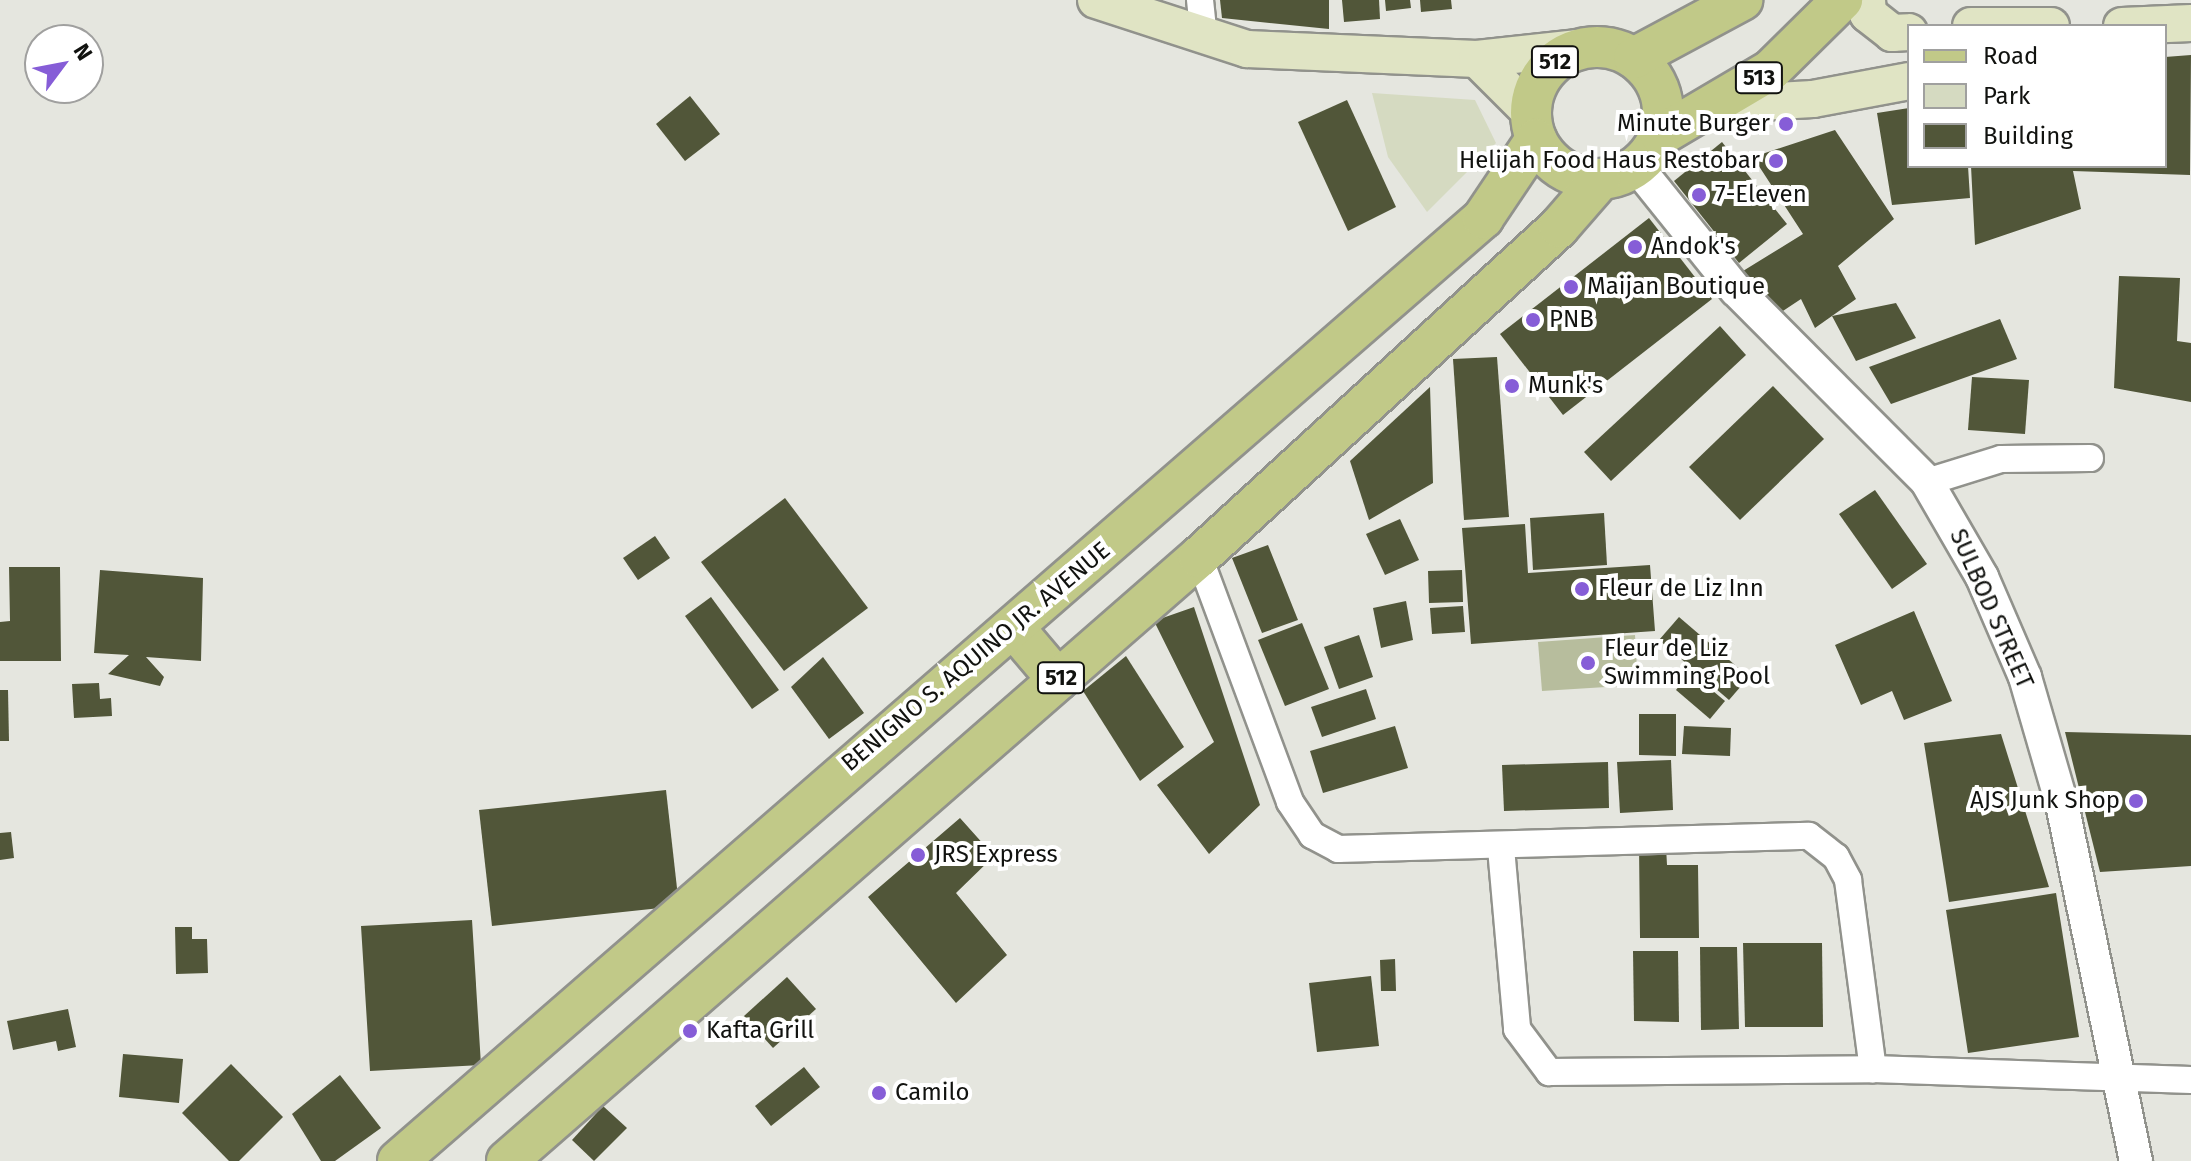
<!DOCTYPE html>
<html>
<head>
<meta charset="utf-8">
<style>
	body { margin:0 }
	#map { position:relative; width:2191px; height:1161px; overflow:hidden; background:#e5e6df; font-family:"Fira Sans",sans-serif }
	div>[style] { position:absolute }
	.green>* { inset:0; background:#d5dac1 }
	.water>* { inset:0; background:#b7bd9d }
	.building>* { inset:0; background:#515639 }
	.roads { filter:drop-shadow(2px 0 #91928c) drop-shadow(-2px 0 #91928c) drop-shadow(0 2px #91928c) drop-shadow(0 -2px #91928c) }
	.minor>* { height:26px; margin:-13px; padding:0 13px; transform-origin:13px; border-radius:13px; background:#fff }
	.tertiary>* { height:32px; margin:-16px; padding:0 16px; transform-origin:16px; border-radius:16px; background:#fff }
	.secondary>* { height:36px; margin:-18px; padding:0 18px; transform-origin:18px; border-radius:18px; background:#e0e4c4 }
	.primary>* { height:40px; margin:-20px; padding:0 20px; transform-origin:20px; border-radius:20px; background:#c1c988 }
	.primary>.ring { margin:-20px; padding:0; box-sizing:content-box; background:none; border:40px solid #c1c988; border-radius:50% }
	.dots>* { width:22px; height:22px; translate:-50% -50%; box-sizing:border-box; border:4px solid #fff; border-radius:50% }
	span { translate:-50% -50%; white-space:nowrap; text-align:center; line-height:1.15; -webkit-text-stroke:8px #fff; paint-order:stroke }
	.shield-label span { padding:2px 6px; background:#fff; border:2px solid; border-radius:6px; -webkit-text-stroke-width:0 }
	.shield-label { font-size:22px; color:#11120f; font-weight:700 }
	.poi-label { font-size:24px; color:#11120f }
	.right { translate:-100% -50%; text-align:right }
	.left { translate:0 -50%; text-align:left }
	.street-label { font-size:24px; color:#11120f }
	.legend { position:absolute; left:1907px; top:24px; width:260px; height:144px; box-sizing:border-box; background:#fff; border:2px solid #a0a09f; margin:0; padding:10px 14px; list-style:none; font-size:24px; color:#11120f }
	.legend li { display:flex; align-items:center; gap:16px; height:40px }
	.legend b { width:40px; border:2px solid #a0a09f }
	.north { position:absolute; left:24px; top:24px; width:80px; height:80px; box-sizing:border-box; background:#fff; border:2px solid #a0a09f; border-radius:50%; rotate:58deg; font-size:22px; font-weight:700; line-height:32px; text-align:center; color:#11120f }
	.north::after { content:''; display:block; margin:auto; width:28px; height:36px; background:#865dd7; clip-path:polygon(50% 0,100% 100%,50% 72%,0 100%) }
</style>
</head>
<body>
<div id="map">
	<div class="green">
		<div style="clip-path:polygon(1372px 93px,1475px 100px,1496px 143px,1427px 212px,1388px 157px)"></div>
	</div>
	<div class="water">
		<div style="clip-path:polygon(1635px 635px,1638px 685px,1542px 691px,1538px 642px)"></div>
	</div>
	<div class="building">
		<div style="clip-path:polygon(1220px 0,1329px 0,1329px 29px,1222px 18px)"></div>
		<div style="clip-path:polygon(1342px 0,1379px 0,1380px 19px,1344px 22px)"></div>
		<div style="clip-path:polygon(1385px 0,1410px 0,1411px 8px,1386px 11px)"></div>
		<div style="clip-path:polygon(1420px 0,1451px 0,1452px 9px,1421px 12px)"></div>
		<div style="clip-path:polygon(2191px 55px,2190px 175px,2073px 171px,2081px 209px,1975px 245px,1971px 166px,2165px 166px,2165px 57px)"></div>
		<div style="clip-path:polygon(690px 96px,720px 134px,685px 161px,656px 124px)"></div>
		<div style="clip-path:polygon(1347px 100px,1396px 207px,1348px 231px,1298px 122px)"></div>
		<div style="clip-path:polygon(1909px 108px,1909px 166px,1968px 166px,1970px 198px,1892px 205px,1877px 113px)"></div>
		<div style="clip-path:polygon(1835px 130px,1894px 219px,1838px 266px,1856px 299px,1815px 328px,1801px 299px,1777px 315px,1743px 271px,1803px 234px,1753px 157px)"></div>
		<div style="clip-path:polygon(1722px 142px,1787px 224px,1739px 263px,1674px 181px)"></div>
		<div style="clip-path:polygon(1649px 218px,1712px 299px,1563px 415px,1500px 334px)"></div>
		<div style="clip-path:polygon(2119px 276px,2180px 278px,2177px 341px,2191px 343px,2191px 402px,2114px 388px)"></div>
		<div style="clip-path:polygon(1896px 303px,1916px 338px,1856px 361px,1832px 316px)"></div>
		<div style="clip-path:polygon(2000px 319px,2017px 359px,1891px 404px,1869px 367px)"></div>
		<div style="clip-path:polygon(1720px 326px,1746px 355px,1611px 481px,1584px 452px)"></div>
		<div style="clip-path:polygon(1497px 357px,1509px 517px,1464px 520px,1453px 359px)"></div>
		<div style="clip-path:polygon(1972px 377px,2029px 380px,2025px 434px,1968px 430px)"></div>
		<div style="clip-path:polygon(1773px 386px,1824px 439px,1740px 520px,1689px 467px)"></div>
		<div style="clip-path:polygon(1430px 387px,1433px 483px,1369px 520px,1350px 461px)"></div>
		<div style="clip-path:polygon(1875px 490px,1927px 564px,1892px 589px,1839px 514px)"></div>
		<div style="clip-path:polygon(785px 498px,868px 608px,784px 671px,701px 562px)"></div>
		<div style="clip-path:polygon(1604px 513px,1607px 565px,1533px 570px,1530px 518px)"></div>
		<div style="clip-path:polygon(1400px 519px,1419px 560px,1385px 575px,1366px 534px)"></div>
		<div style="clip-path:polygon(1525px 524px,1528px 573px,1650px 565px,1655px 631px,1471px 644px,1462px 528px)"></div>
		<div style="clip-path:polygon(655px 536px,670px 558px,638px 580px,623px 558px)"></div>
		<div style="clip-path:polygon(1268px 545px,1298px 620px,1262px 633px,1232px 558px)"></div>
		<div style="clip-path:polygon(9px 567px,60px 567px,61px 661px,0 661px,0 622px,10px 621px)"></div>
		<div style="clip-path:polygon(100px 570px,203px 578px,201px 661px,146px 657px,164px 677px,160px 686px,108px 674px,129px 655px,94px 653px)"></div>
		<div style="clip-path:polygon(1462px 570px,1463px 602px,1429px 603px,1428px 571px)"></div>
		<div style="clip-path:polygon(711px 597px,779px 690px,752px 709px,685px 616px)"></div>
		<div style="clip-path:polygon(1406px 601px,1413px 640px,1381px 648px,1373px 608px)"></div>
		<div style="clip-path:polygon(1463px 606px,1465px 632px,1432px 634px,1430px 608px)"></div>
		<div style="clip-path:polygon(1194px 607px,1260px 805px,1209px 854px,1157px 785px,1214px 742px,1154px 621px)"></div>
		<div style="clip-path:polygon(1914px 611px,1952px 701px,1904px 720px,1892px 691px,1861px 705px,1835px 645px)"></div>
		<div style="clip-path:polygon(1679px 617px,1749px 677px,1729px 700px,1659px 640px)"></div>
		<div style="clip-path:polygon(1302px 623px,1329px 689px,1285px 706px,1258px 640px)"></div>
		<div style="clip-path:polygon(1359px 635px,1373px 677px,1339px 689px,1324px 647px)"></div>
		<div style="clip-path:polygon(1126px 656px,1184px 747px,1140px 781px,1083px 691px)"></div>
		<div style="clip-path:polygon(823px 657px,864px 713px,829px 739px,791px 687px)"></div>
		<div style="clip-path:polygon(1690px 672px,1725px 701px,1710px 719px,1676px 690px)"></div>
		<div style="clip-path:polygon(99px 683px,100px 699px,111px 698px,112px 716px,74px 718px,72px 684px)"></div>
		<div style="clip-path:polygon(1366px 689px,1376px 719px,1322px 737px,1311px 707px)"></div>
		<div style="clip-path:polygon(0 690px,8px 690px,9px 741px,0 741px)"></div>
		<div style="clip-path:polygon(1639px 714px,1676px 714px,1676px 756px,1639px 755px)"></div>
		<div style="clip-path:polygon(1395px 726px,1408px 768px,1323px 793px,1310px 751px)"></div>
		<div style="clip-path:polygon(1684px 726px,1731px 728px,1730px 756px,1682px 754px)"></div>
		<div style="clip-path:polygon(2065px 732px,2191px 735px,2191px 866px,2100px 872px)"></div>
		<div style="clip-path:polygon(2001px 734px,2049px 887px,1949px 902px,1924px 743px)"></div>
		<div style="clip-path:polygon(1671px 760px,1673px 810px,1620px 813px,1617px 762px)"></div>
		<div style="clip-path:polygon(1608px 762px,1609px 808px,1504px 811px,1502px 765px)"></div>
		<div style="clip-path:polygon(666px 790px,679px 906px,492px 926px,479px 810px)"></div>
		<div style="clip-path:polygon(960px 818px,994px 856px,956px 893px,1007px 955px,956px 1003px,868px 897px)"></div>
		<div style="clip-path:polygon(11px 832px,14px 858px,0 860px,0 833px)"></div>
		<div style="clip-path:polygon(1639px 845px,1666px 846px,1667px 865px,1698px 865px,1699px 938px,1640px 938px)"></div>
		<div style="clip-path:polygon(2056px 893px,2079px 1037px,1968px 1053px,1946px 910px)"></div>
		<div style="clip-path:polygon(472px 920px,481px 1065px,370px 1071px,361px 926px)"></div>
		<div style="clip-path:polygon(175px 927px,192px 927px,192px 939px,207px 939px,208px 973px,176px 974px)"></div>
		<div style="clip-path:polygon(1743px 943px,1822px 943px,1823px 1027px,1745px 1027px)"></div>
		<div style="clip-path:polygon(1700px 947px,1737px 947px,1739px 1029px,1701px 1030px)"></div>
		<div style="clip-path:polygon(1633px 951px,1678px 951px,1679px 1022px,1634px 1021px)"></div>
		<div style="clip-path:polygon(1395px 959px,1396px 991px,1381px 991px,1380px 960px)"></div>
		<div style="clip-path:polygon(1371px 976px,1379px 1046px,1317px 1052px,1309px 983px)"></div>
		<div style="clip-path:polygon(787px 977px,816px 1009px,773px 1048px,744px 1016px)"></div>
		<div style="clip-path:polygon(68px 1009px,76px 1047px,58px 1051px,56px 1041px,13px 1050px,7px 1021px)"></div>
		<div style="clip-path:polygon(123px 1054px,183px 1059px,179px 1103px,119px 1097px)"></div>
		<div style="clip-path:polygon(231px 1064px,283px 1117px,239px 1161px,229px 1161px,182px 1113px)"></div>
		<div style="clip-path:polygon(804px 1067px,820px 1087px,771px 1126px,755px 1106px)"></div>
		<div style="clip-path:polygon(340px 1075px,381px 1128px,335px 1161px,321px 1161px,292px 1114px)"></div>
		<div style="clip-path:polygon(603px 1106px,627px 1128px,594px 1161px,572px 1140px)"></div>
	</div>
	<div class="roads">
		<div class="minor">
			<div style="left:1200px;top:0;width:37px;rotate:84deg"></div>
			<div style="left:1927px;top:482px;width:77px;rotate:-17.3deg"></div>
			<div style="left:2001px;top:459px;width:89px;rotate:-0.6deg"></div>
			<div style="left:1199px;top:557px;width:261px;rotate:69.6deg"></div>
			<div style="left:1290px;top:802px;width:40px;rotate:56deg"></div>
			<div style="left:1312px;top:835px;width:30px;rotate:28deg"></div>
			<div style="left:1338px;top:849px;width:471px;rotate:-1.6deg"></div>
			<div style="left:1809px;top:836px;width:34px;rotate:38deg"></div>
			<div style="left:1836px;top:857px;width:26px;rotate:62deg"></div>
			<div style="left:1848px;top:880px;width:191px;rotate:82.5deg"></div>
			<div style="left:1501px;top:848px;width:182px;rotate:84.9deg"></div>
			<div style="left:1517px;top:1029px;width:54px;rotate:53.3deg"></div>
			<div style="left:1549px;top:1072px;width:324px;rotate:-0.5deg"></div>
			<div style="left:1873px;top:1069px;width:318px;rotate:2deg"></div>
		</div>
		<div class="tertiary">
			<div style="left:1637px;top:167px;width:158px;rotate:51.2deg"></div>
			<div style="left:1736px;top:290px;width:271px;rotate:45.1deg"></div>
			<div style="left:1927px;top:482px;width:110px;rotate:59.9deg"></div>
			<div style="left:1982px;top:577px;width:109px;rotate:66.7deg"></div>
			<div style="left:2025px;top:677px;width:132px;rotate:73.8deg"></div>
			<div style="left:2062px;top:804px;width:365px;rotate:78.3deg"></div>
		</div>
		<div class="secondary">
			<div style="left:1096px;top:0;width:159px;rotate:18deg"></div>
			<div style="left:1247px;top:49px;width:230px;rotate:2.5deg"></div>
			<div style="left:1477px;top:59px;width:109px;rotate:-6.3deg"></div>
			<div style="left:1867px;top:0;width:14px;rotate:86deg"></div>
			<div style="left:1868px;top:14px;width:31px;rotate:38deg"></div>
			<div style="left:1892px;top:33px;width:17px;rotate:-3deg"></div>
			<div style="left:1971px;top:26px;width:80px"></div>
			<div style="left:2122px;top:26px;width:69px;rotate:-2.5deg"></div>
			<div style="left:1477px;top:59px;width:75px;rotate:45deg"></div>
			<div style="left:1723px;top:104px;width:90px;rotate:-3.2deg"></div>
			<div style="left:1813px;top:99px;width:98px;rotate:-10.6deg"></div>
		</div>
		<div class="primary">
			<div class="ring" style="left:1531px;top:47px;width:92px;height:92px"></div>
			<div style="left:1634px;top:58px;width:123px;rotate:-28.2deg"></div>
			<div style="left:1661px;top:135px;width:128px;rotate:-30.6deg"></div>
			<div style="left:1771px;top:70px;width:100px;rotate:-44.6deg"></div>
			<div style="left:1014px;top:628px;width:68px;rotate:49.8deg"></div>
			<div style="left:398px;top:1161px;width:1438px;rotate:-40.99deg"></div>
			<div style="left:1483px;top:218px;width:95px;rotate:-56.1deg"></div>
			<div style="left:507px;top:1161px;width:919px;rotate:-41.12deg"></div>
			<div style="left:1199px;top:557px;width:488px;rotate:-42.5deg"></div>
			<div style="left:1559px;top:227px;width:62px;rotate:-48.9deg"></div>
		</div>
	</div>
	<div class="dots">
		<div style="left:1786px;top:124px;background:#865dd7"></div>
		<div style="left:1776px;top:161px;background:#865dd7"></div>
		<div style="left:1699px;top:195px;background:#865dd7"></div>
		<div style="left:1635px;top:247px;background:#865dd7"></div>
		<div style="left:1571px;top:287px;background:#865dd7"></div>
		<div style="left:1533px;top:320px;background:#865dd7"></div>
		<div style="left:1512px;top:386px;background:#865dd7"></div>
		<div style="left:1582px;top:589px;background:#865dd7"></div>
		<div style="left:1588px;top:663px;background:#865dd7"></div>
		<div style="left:2136px;top:801px;background:#865dd7"></div>
		<div style="left:918px;top:855px;background:#865dd7"></div>
		<div style="left:690px;top:1031px;background:#865dd7"></div>
		<div style="left:879px;top:1093px;background:#865dd7"></div>
	</div>
	<div class="shield-label">
		<span style="left:1555px;top:62px">512</span>
		<span style="left:1759px;top:78px">513</span>
		<span style="left:1061px;top:678px">512</span>
	</div>
	<div class="poi-label">
		<span class="right" style="left:1770px;top:124px">Minute Burger</span>
		<span class="right" style="left:1760px;top:161px">Helijah Food Haus Restobar</span>
		<span class="left" style="left:1715px;top:195px">7-Eleven</span>
		<span class="left" style="left:1651px;top:247px">Andok's</span>
		<span class="left" style="left:1587px;top:287px">Maijan Boutique</span>
		<span class="left" style="left:1549px;top:320px">PNB</span>
		<span class="left" style="left:1528px;top:386px">Munk's</span>
		<span class="left" style="left:1598px;top:589px">Fleur de Liz Inn</span>
		<span class="left" style="left:1604px;top:663px">Fleur de Liz<br>Swimming Pool</span>
		<span class="right" style="left:2120px;top:801px">AJS Junk Shop</span>
		<span class="left" style="left:934px;top:855px">JRS Express</span>
		<span class="left" style="left:706px;top:1031px">Kafta Grill</span>
		<span class="left" style="left:895px;top:1093px">Camilo</span>
	</div>
	<div class="street-label">
		<span style="left:1991px;top:609px;rotate:66deg">SULBOD STREET</span>
		<span style="left:976px;top:657px;rotate:-40deg">BENIGNO S. AQUINO JR. AVENUE</span>
	</div>
	<ul class="legend">
	<li><b style="height:10px;background:#c1c988"></b>Road</li>
	<li><b style="height:22px;background:#d5dac1"></b>Park</li>
	<li><b style="height:22px;background:#515639"></b>Building</li>
	</ul>
	<div class="north">N</div>
</div>
</body>
</html>
